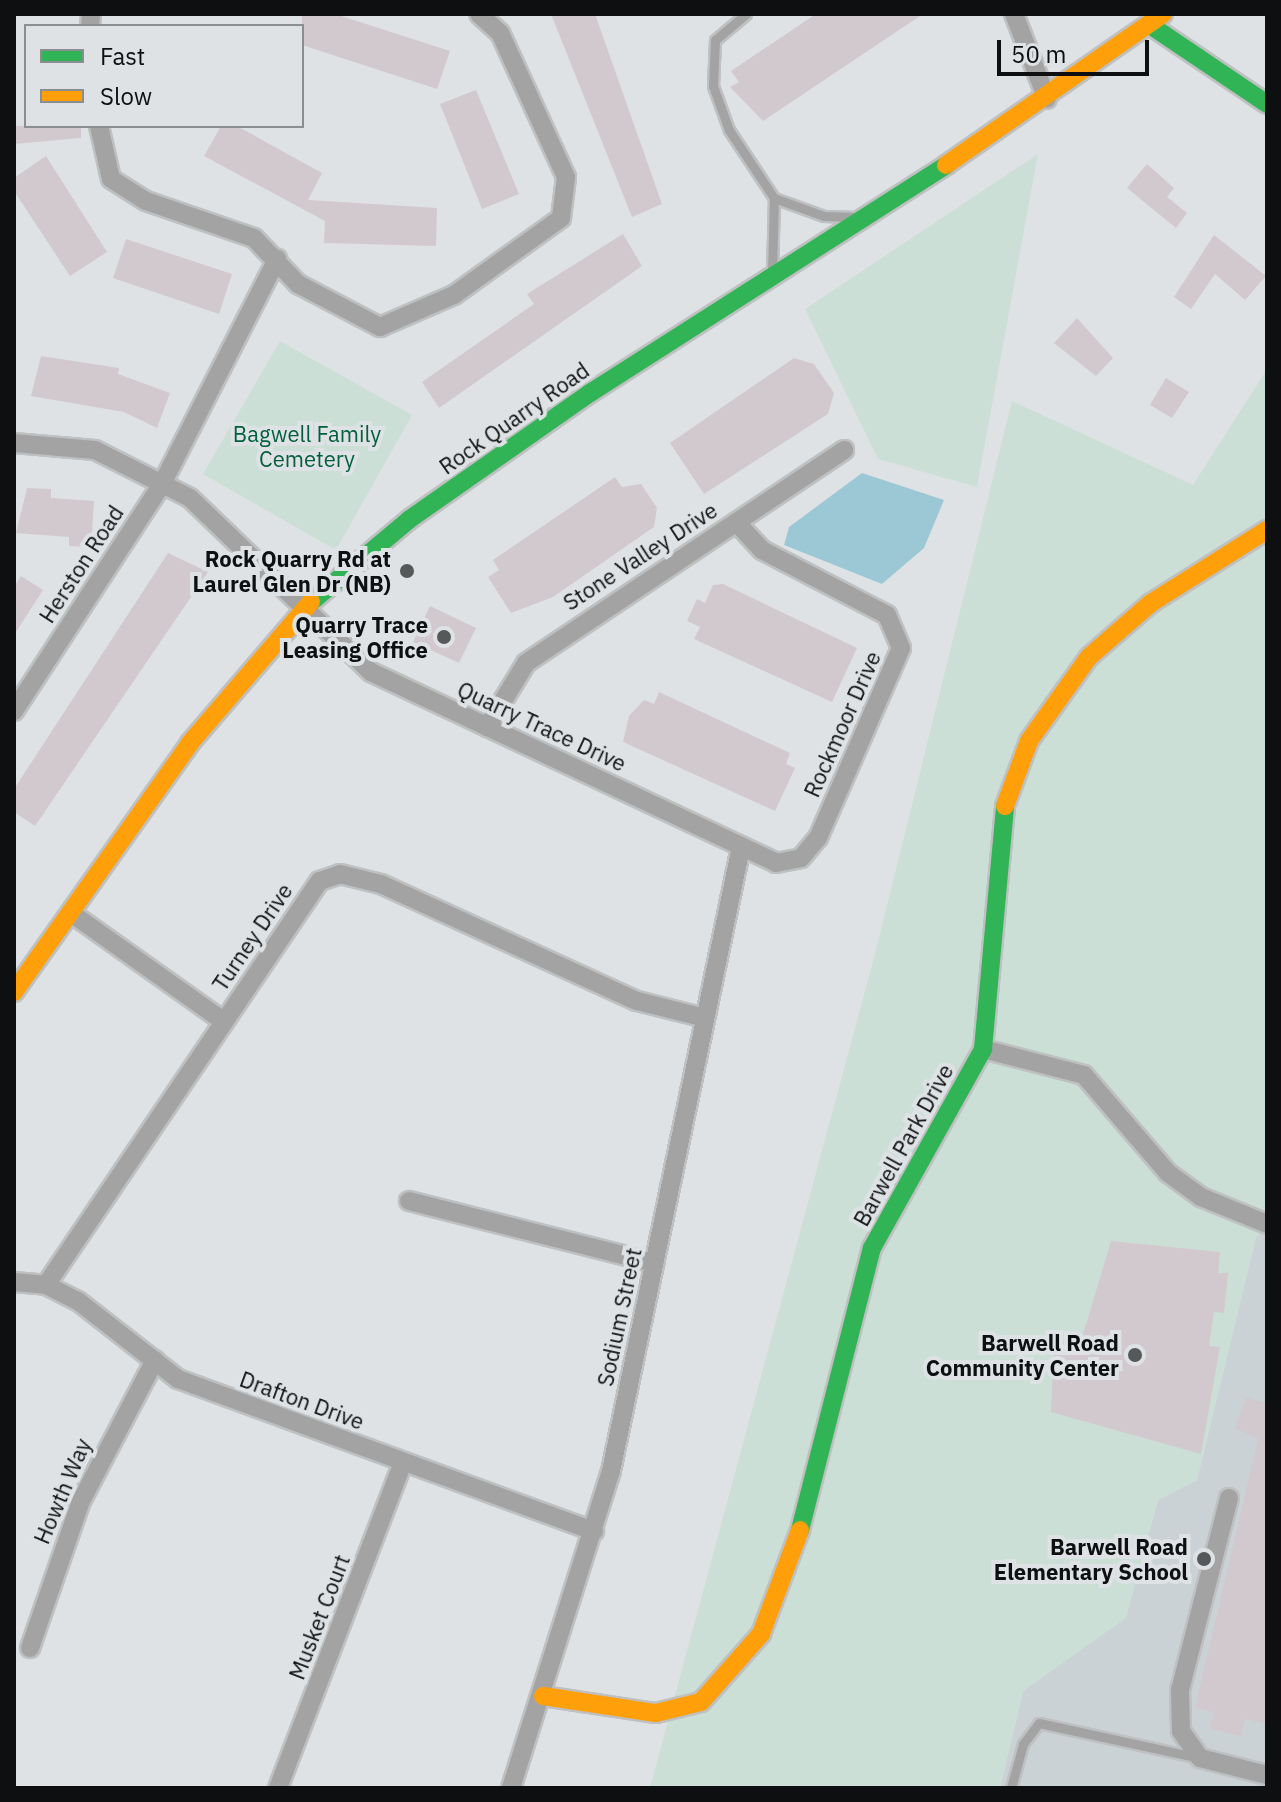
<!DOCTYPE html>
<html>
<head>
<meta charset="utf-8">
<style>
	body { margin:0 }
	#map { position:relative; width:1281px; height:1802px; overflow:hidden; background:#dfe2e4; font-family:"IBM Plex Sans",sans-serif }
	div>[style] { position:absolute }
	.built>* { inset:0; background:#cbd2d6 }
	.green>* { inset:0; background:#ccdfd6 }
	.water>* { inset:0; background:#9cc8d5 }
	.building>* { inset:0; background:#d1c9ce }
	.roads { filter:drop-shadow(2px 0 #bec0c1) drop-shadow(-2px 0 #bec0c1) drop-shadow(0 2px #bec0c1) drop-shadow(0 -2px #bec0c1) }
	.lane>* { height:9px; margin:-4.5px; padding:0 4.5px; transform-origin:4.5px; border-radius:4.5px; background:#a3a3a3 }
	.street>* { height:18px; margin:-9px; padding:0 9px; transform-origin:9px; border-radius:9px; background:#a3a3a3 }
	.fast>* { height:18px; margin:-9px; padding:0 9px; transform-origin:9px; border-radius:9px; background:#30b455 }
	.slow>* { height:18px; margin:-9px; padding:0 9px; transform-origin:9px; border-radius:9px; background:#ff9f0a }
	.dots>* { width:22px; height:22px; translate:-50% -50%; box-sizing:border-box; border:4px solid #dee2e5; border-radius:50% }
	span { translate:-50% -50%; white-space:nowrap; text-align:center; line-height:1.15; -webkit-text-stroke:8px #dee2e5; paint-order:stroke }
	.street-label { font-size:22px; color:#0d0f10 }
	.park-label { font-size:22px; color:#005f3c }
	.poi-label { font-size:22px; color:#0d0f10; font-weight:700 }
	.right { translate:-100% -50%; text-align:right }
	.frame { position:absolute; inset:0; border:16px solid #0d0f10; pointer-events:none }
	.legend { position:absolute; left:24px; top:24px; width:280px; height:104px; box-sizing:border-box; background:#dee2e5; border:2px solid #8a8e90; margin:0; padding:10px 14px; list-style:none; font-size:24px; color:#0d0f10 }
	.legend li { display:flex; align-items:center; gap:16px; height:40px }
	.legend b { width:40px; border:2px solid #8a8e90 }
	.scale { position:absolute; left:997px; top:40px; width:152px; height:36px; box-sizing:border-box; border:4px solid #0d0f10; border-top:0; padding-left:10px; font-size:24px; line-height:28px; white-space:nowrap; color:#0d0f10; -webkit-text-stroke:6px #dee2e5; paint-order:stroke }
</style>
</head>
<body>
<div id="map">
	<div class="built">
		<div style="clip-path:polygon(1267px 1228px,1267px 1788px,1000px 1788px,1023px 1691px,1125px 1618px,1158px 1500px,1197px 1479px,1256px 1237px)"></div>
	</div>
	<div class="green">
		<div style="clip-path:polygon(1038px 154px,977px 487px,878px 459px,805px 309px)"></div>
		<div style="clip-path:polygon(280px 341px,412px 415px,336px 550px,203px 474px)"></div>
		<div style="clip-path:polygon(1267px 369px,1267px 1228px,1256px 1237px,1197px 1480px,1158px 1500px,1126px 1618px,1023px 1691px,1000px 1788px,650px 1788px,875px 954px,1012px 401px,1193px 485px)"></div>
	</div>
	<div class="water">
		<div style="clip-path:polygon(862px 473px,944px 500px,924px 548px,882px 584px,784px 545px,789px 527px)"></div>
	</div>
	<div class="building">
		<div style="clip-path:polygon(302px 14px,335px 14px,450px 51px,437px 89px,302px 45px)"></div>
		<div style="clip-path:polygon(551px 14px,595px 14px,662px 204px,632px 217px)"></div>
		<div style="clip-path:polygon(816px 14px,923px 14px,763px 121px,730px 87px,739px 82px,731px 71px)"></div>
		<div style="clip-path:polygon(476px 90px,519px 194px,482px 209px,440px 104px)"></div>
		<div style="clip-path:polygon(14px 126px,81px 126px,81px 138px,14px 144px)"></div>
		<div style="clip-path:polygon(221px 126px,237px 126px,322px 173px,308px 200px,437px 208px,436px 246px,324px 243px,325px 221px,204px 156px)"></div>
		<div style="clip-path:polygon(46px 156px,107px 252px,70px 276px,14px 191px,14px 178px)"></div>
		<div style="clip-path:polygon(1147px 164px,1174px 188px,1167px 197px,1187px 213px,1176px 228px,1127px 188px)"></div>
		<div style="clip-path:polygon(623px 234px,642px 266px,439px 408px,422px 382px,534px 304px,527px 294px)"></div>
		<div style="clip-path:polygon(1214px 235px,1266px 276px,1245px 300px,1215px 274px,1191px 309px,1174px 297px)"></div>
		<div style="clip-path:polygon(126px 239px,232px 274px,219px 314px,113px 278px)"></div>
		<div style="clip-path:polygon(1077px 318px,1113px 358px,1096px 376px,1054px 343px)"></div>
		<div style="clip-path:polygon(41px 356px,119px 368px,118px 374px,170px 393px,157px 428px,124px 412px,31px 396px)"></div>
		<div style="clip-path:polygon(794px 358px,814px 364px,834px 393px,828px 414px,704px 494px,670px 443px)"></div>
		<div style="clip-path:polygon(1166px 378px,1189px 392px,1172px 418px,1150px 405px)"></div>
		<div style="clip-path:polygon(615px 477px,622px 487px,641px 484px,657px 508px,654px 527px,553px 597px,511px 613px,488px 577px,499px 570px,493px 560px)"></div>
		<div style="clip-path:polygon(27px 488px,51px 489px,51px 498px,94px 501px,91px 547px,69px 546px,69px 537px,16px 533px)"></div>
		<div style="clip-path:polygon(168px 553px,208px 572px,35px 826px,14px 812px,14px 789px)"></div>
		<div style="clip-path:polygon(21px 576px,43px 590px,14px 635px,14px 587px)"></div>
		<div style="clip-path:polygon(723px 584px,857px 648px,832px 702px,694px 639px,700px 627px,687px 621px,697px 599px,705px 603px,713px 585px)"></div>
		<div style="clip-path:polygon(430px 606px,476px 628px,459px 663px,413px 642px)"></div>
		<div style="clip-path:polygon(659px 692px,790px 753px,786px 764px,795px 768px,775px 811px,623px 742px,629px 716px,644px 700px,654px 704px)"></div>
		<div style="clip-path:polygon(1111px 1241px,1220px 1252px,1218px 1273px,1228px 1273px,1224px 1313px,1214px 1312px,1209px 1346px,1220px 1347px,1201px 1454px,1051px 1412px,1054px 1340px,1080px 1345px)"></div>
		<div style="clip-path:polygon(1246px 1398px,1267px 1403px,1267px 1724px,1245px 1719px,1241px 1736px,1210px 1729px,1214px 1712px,1195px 1708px,1258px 1439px,1235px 1428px)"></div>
	</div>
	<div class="roads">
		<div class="lane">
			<div style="left:746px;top:14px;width:40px;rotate:140deg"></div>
			<div style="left:715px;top:40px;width:46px;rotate:92.5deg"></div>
			<div style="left:713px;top:86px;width:47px;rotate:70deg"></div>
			<div style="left:729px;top:130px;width:82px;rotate:56.5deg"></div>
			<div style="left:772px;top:274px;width:76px;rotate:-88.5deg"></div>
			<div style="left:774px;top:198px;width:53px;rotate:19.8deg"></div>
			<div style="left:824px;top:216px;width:31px;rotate:2deg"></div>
			<div style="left:1011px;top:1788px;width:46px;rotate:-74.7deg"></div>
			<div style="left:1023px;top:1744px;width:26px;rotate:-53deg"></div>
			<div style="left:1039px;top:1723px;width:165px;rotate:12.3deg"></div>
		</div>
		<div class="street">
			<div style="left:1014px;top:14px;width:91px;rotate:68.8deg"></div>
			<div style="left:90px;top:26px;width:12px;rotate:-85deg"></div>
			<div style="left:99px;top:126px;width:54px;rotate:77.2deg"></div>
			<div style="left:111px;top:179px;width:41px;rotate:32.2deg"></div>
			<div style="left:146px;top:201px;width:114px;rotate:18.9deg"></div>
			<div style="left:254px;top:238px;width:64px;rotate:46.3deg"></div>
			<div style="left:298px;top:284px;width:93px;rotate:27.7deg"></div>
			<div style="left:380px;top:327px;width:81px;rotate:-23.4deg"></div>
			<div style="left:454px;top:295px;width:132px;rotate:-35.7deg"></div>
			<div style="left:561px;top:218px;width:41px;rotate:-83deg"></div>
			<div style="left:566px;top:177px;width:158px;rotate:-114.6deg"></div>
			<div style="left:500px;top:33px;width:28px;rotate:-138deg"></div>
			<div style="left:14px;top:443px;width:81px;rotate:4.9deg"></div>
			<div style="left:95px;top:450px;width:106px;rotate:26.8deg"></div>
			<div style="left:190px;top:498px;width:251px;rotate:43.9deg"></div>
			<div style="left:371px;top:672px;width:448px;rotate:25.2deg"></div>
			<div style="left:776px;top:863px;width:25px;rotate:-11deg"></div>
			<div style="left:801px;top:858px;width:26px;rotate:-50deg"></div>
			<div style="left:818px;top:838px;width:207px;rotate:-66.4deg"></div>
			<div style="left:901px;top:648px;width:36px;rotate:-113deg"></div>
			<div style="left:887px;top:615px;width:141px;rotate:-152.5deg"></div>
			<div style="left:762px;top:550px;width:38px;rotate:-133deg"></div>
			<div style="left:14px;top:711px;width:271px;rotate:-56.9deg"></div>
			<div style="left:162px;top:484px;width:253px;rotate:-62.9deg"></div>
			<div style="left:487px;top:727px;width:75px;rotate:-58.6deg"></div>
			<div style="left:526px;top:663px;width:383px;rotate:-33.8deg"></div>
			<div style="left:71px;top:913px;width:186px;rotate:35.4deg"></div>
			<div style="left:983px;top:1049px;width:104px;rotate:14.4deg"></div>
			<div style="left:1084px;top:1075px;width:129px;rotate:49.4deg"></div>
			<div style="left:1168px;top:1173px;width:41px;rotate:36deg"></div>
			<div style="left:1201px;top:1197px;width:71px;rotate:22.2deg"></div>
			<div style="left:409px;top:1201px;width:253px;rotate:14.2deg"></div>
			<div style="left:14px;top:1282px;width:32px;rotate:5deg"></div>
			<div style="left:46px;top:1285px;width:36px;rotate:27deg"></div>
			<div style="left:78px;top:1301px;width:127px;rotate:38deg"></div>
			<div style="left:178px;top:1379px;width:443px;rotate:20.1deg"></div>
			<div style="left:46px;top:1285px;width:488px;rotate:-55.9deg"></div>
			<div style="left:320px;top:881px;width:21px;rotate:-19deg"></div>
			<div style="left:340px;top:874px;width:42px;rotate:13.7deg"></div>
			<div style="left:381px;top:884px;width:281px;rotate:24.6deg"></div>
			<div style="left:637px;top:1001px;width:70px;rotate:14deg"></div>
			<div style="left:1229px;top:1498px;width:198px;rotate:104.3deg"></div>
			<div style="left:1180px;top:1690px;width:41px;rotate:88.6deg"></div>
			<div style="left:1181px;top:1731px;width:33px;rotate:55deg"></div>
			<div style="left:1200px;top:1758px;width:69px;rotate:14.2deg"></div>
			<div style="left:30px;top:1648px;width:156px;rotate:-70.9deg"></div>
			<div style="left:81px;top:1501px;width:159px;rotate:-62.3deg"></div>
			<div style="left:278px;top:1788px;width:349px;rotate:-69deg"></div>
			<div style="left:511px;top:1788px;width:332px;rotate:-72.5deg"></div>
			<div style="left:611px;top:1471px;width:637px;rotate:-78.23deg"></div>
		</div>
		<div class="fast">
			<div style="left:1150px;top:25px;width:141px;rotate:34deg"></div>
			<div style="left:311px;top:602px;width:129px;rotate:-40deg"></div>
			<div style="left:410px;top:519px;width:220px;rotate:-35deg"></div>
			<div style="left:590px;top:393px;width:423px;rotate:-32.6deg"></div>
			<div style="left:800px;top:1530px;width:291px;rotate:-75.7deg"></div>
			<div style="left:872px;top:1248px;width:228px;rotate:-60.8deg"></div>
			<div style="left:983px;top:1049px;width:244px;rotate:-84.8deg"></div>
		</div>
		<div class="slow">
			<div style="left:946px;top:165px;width:264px;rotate:-34.8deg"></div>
			<div style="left:1005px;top:806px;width:69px;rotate:-69.7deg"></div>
			<div style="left:1029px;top:741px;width:103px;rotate:-54.5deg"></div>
			<div style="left:1089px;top:657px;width:82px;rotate:-41.1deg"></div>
			<div style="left:1151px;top:603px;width:137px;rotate:-32.2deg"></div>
			<div style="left:14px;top:992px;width:305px;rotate:-54.7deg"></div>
			<div style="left:190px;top:743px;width:186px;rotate:-49.4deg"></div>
			<div style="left:543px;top:1696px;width:114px;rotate:8.6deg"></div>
			<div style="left:656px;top:1713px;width:46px;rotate:-13.7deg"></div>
			<div style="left:701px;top:1702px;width:91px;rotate:-48.6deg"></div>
			<div style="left:761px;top:1634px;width:111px;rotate:-69.4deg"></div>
		</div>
	</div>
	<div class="dots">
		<div style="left:407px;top:571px;background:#56595a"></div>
		<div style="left:444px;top:637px;background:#56595a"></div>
		<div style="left:1135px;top:1355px;background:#56595a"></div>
		<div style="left:1204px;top:1559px;background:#56595a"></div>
	</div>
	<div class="street-label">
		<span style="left:514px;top:418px;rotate:-35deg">Rock Quarry Road</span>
		<span style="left:640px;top:556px;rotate:-33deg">Stone Valley Drive</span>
		<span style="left:81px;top:564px;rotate:-57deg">Herston Road</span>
		<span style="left:842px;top:724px;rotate:-66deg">Rockmoor Drive</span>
		<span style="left:542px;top:726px;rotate:25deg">Quarry Trace Drive</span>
		<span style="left:252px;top:937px;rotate:-56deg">Turney Drive</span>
		<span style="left:903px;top:1145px;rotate:-61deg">Barwell Park Drive</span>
		<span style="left:619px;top:1317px;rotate:-78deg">Sodium Street</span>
		<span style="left:302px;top:1400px;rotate:20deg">Drafton Drive</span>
		<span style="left:62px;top:1491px;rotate:-67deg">Howth Way</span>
		<span style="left:319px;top:1617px;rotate:-69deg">Musket Court</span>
	</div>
	<div class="park-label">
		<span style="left:307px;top:446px">Bagwell Family<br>Cemetery</span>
	</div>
	<div class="poi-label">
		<span class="right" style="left:391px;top:571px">Rock Quarry Rd at<br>Laurel Glen Dr (NB)</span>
		<span class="right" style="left:428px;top:637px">Quarry Trace<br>Leasing Office</span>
		<span class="right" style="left:1119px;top:1355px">Barwell Road<br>Community Center</span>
		<span class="right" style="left:1188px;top:1559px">Barwell Road<br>Elementary School</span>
	</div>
	<div class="frame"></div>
	<ul class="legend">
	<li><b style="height:10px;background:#30b455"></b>Fast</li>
	<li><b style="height:10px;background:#ff9f0a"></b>Slow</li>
	</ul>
	<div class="scale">50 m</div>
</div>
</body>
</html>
